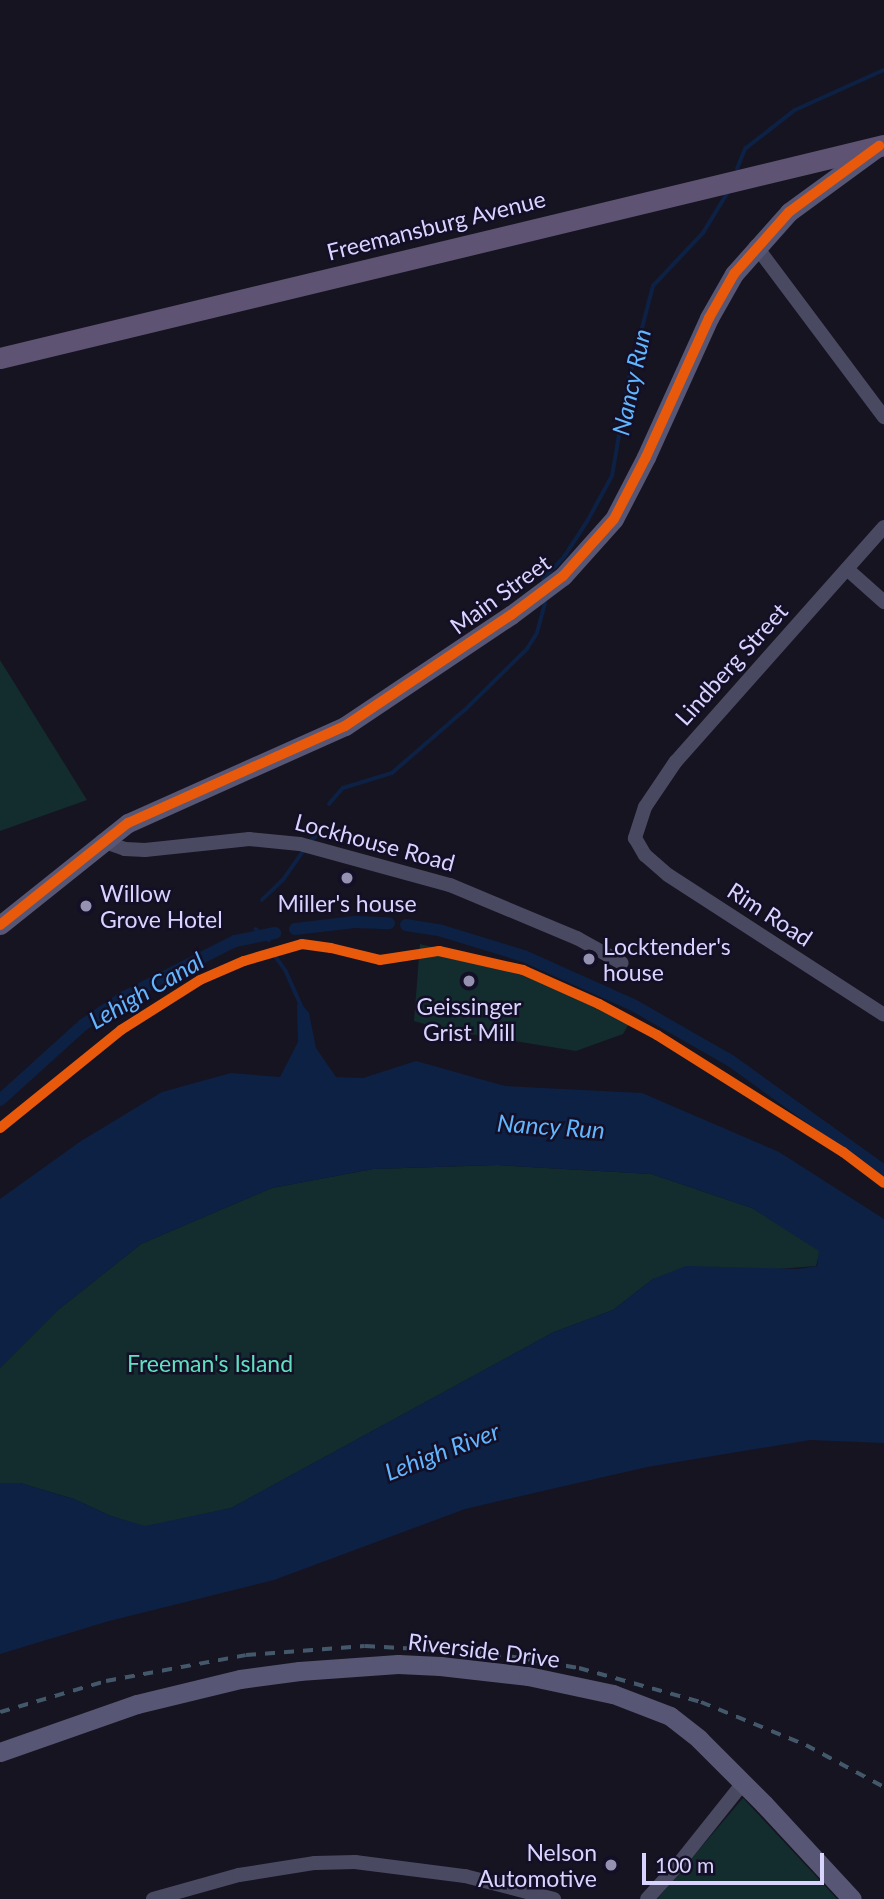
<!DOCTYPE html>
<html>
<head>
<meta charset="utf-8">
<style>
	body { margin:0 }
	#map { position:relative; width:884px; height:1899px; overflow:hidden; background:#161421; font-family:Lato,sans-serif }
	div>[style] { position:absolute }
	.green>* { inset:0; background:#132c2d }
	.water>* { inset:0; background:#0d2144 }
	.stream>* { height:3.5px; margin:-1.75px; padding:0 1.75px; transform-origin:1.75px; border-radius:1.75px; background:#0d2144 }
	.canal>* { height:12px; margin:-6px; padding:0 6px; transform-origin:6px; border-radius:6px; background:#0d2144 }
	.street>* { height:14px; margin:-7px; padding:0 7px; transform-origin:7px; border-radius:7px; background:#4a4962 }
	.secondary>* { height:19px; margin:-9.5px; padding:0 9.5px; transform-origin:9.5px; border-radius:9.5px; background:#575674 }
	.primary>* { height:21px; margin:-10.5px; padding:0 10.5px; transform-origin:10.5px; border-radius:10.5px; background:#5e5373 }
	.rail>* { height:3.5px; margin-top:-1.75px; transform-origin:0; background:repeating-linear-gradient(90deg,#43596b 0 10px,transparent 0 19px) }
	.cycleway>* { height:10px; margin:-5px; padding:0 5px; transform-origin:5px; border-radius:5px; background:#e8590c }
	.dots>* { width:19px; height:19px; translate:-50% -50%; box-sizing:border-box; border:4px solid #130f26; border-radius:50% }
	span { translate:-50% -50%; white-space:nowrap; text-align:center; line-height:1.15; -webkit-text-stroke:5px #130f26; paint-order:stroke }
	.street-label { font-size:23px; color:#d9d4ff }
	.poi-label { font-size:23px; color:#d9d4ff }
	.left { translate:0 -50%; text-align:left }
	.right { translate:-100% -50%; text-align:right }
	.park-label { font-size:23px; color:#5fe0c0 }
	.water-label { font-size:24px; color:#62b6ff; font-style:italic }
	.scale { position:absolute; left:642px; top:1853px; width:182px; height:32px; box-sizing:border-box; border:4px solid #d9d4ff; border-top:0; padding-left:9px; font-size:21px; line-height:24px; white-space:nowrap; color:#d9d4ff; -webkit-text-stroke:5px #130f26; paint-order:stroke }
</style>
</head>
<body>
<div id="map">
	<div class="green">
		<div style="clip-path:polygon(0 660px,87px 800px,0 831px)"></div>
		<div style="clip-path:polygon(420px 944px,529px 972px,630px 1022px,623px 1034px,576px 1051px,445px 1030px,414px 1021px)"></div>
		<div style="clip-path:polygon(497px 1165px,651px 1174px,752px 1208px,820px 1251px,816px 1266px,653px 1279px,613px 1310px,554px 1332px,231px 1508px,145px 1527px,111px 1516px,74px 1499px,20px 1483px,0 1483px,0 1368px,58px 1310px,141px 1244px,272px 1188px,373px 1169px)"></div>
		<div style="clip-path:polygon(743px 1798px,828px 1889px,837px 1899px,657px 1899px)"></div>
	</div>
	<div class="water">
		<div style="clip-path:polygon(300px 1002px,309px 1013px,316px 1048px,336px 1077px,363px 1078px,416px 1061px,505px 1086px,642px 1093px,779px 1152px,884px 1219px,884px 1443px,810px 1440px,647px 1467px,465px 1509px,274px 1580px,109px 1621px,0 1654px,0 1483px,20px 1483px,74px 1499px,111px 1516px,145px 1526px,231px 1508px,554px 1332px,613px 1310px,653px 1279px,686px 1266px,798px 1269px,817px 1266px,819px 1251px,752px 1208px,651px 1174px,497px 1165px,373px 1169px,272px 1188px,141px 1244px,58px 1310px,0 1368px,0 1199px,81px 1141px,162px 1092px,231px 1073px,280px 1077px,298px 1042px,297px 1005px)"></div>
	</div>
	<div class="stream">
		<div style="left:737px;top:169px;width:22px;rotate:-68deg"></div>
		<div style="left:745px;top:149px;width:63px;rotate:-38deg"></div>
		<div style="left:795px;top:110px;width:98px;rotate:-24.2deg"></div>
		<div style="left:543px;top:579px;width:30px;rotate:-46deg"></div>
		<div style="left:564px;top:557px;width:44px;rotate:-57deg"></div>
		<div style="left:588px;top:520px;width:50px;rotate:-61.4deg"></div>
		<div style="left:612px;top:476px;width:99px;rotate:-80.2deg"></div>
		<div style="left:629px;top:378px;width:95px;rotate:-75.4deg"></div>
		<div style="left:653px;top:286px;width:73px;rotate:-46.7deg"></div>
		<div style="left:703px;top:233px;width:48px;rotate:-58.6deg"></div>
		<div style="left:329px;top:804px;width:21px;rotate:-49deg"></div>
		<div style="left:343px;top:788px;width:51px;rotate:-17deg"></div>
		<div style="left:392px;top:773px;width:99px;rotate:-40.9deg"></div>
		<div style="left:467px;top:708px;width:84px;rotate:-44.5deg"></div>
		<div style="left:527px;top:649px;width:19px;rotate:-58deg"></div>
		<div style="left:537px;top:633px;width:31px;rotate:-75deg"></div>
		<div style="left:308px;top:843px;width:18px;rotate:-41deg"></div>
		<div style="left:262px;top:900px;width:29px;rotate:-44deg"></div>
		<div style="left:283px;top:880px;width:37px;rotate:-55deg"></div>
		<div style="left:256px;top:929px;width:17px;rotate:40deg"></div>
		<div style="left:276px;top:957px;width:17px;rotate:54deg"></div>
		<div style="left:286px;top:971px;width:37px;rotate:66deg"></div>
	</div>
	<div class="canal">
		<div style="left:406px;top:925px;width:36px;rotate:9deg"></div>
		<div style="left:442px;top:931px;width:86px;rotate:17deg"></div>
		<div style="left:524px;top:956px;width:122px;rotate:24.2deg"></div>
		<div style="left:635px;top:1006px;width:111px;rotate:29.8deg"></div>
		<div style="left:731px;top:1061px;width:188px;rotate:35.7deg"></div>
		<div style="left:295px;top:929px;width:60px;rotate:-6.7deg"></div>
		<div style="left:355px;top:922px;width:34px;rotate:2deg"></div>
		<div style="left:0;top:1100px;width:112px;rotate:-42.1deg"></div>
		<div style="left:83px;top:1025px;width:50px;rotate:-34.3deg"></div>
		<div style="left:124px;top:997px;width:124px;rotate:-26.8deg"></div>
		<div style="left:235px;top:941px;width:41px;rotate:-11.3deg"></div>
	</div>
	<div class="street">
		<div style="left:756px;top:246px;width:214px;rotate:53.2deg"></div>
		<div style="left:884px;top:527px;width:313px;rotate:131.6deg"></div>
		<div style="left:676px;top:761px;width:55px;rotate:124deg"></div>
		<div style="left:645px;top:807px;width:33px;rotate:108deg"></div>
		<div style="left:635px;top:838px;width:20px;rotate:60deg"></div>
		<div style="left:645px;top:855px;width:30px;rotate:41deg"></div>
		<div style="left:668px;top:875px;width:257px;rotate:32.9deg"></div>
		<div style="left:847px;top:569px;width:50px;rotate:41.7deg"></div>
		<div style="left:102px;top:841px;width:24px;rotate:19deg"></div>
		<div style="left:125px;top:849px;width:20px;rotate:3deg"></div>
		<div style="left:145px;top:850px;width:105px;rotate:-6deg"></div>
		<div style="left:249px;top:839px;width:51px;rotate:5.6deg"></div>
		<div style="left:300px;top:844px;width:156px;rotate:15.3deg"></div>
		<div style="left:450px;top:885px;width:138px;rotate:22.7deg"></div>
		<div style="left:577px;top:938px;width:51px;rotate:29.1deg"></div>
		<div style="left:153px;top:1899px;width:89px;rotate:-15.6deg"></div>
		<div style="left:239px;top:1875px;width:77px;rotate:-9deg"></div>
		<div style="left:315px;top:1863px;width:40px;rotate:-1.4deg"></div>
		<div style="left:355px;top:1862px;width:111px;rotate:7.3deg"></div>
		<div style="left:465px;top:1876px;width:92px;rotate:14.5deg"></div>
		<div style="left:647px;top:1899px;width:43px;rotate:-47.8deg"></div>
		<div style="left:676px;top:1867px;width:107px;rotate:-51.4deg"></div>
	</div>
	<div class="secondary">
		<div style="left:0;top:925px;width:164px;rotate:-38.6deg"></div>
		<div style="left:128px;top:823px;width:238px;rotate:-24.1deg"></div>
		<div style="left:345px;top:726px;width:200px;rotate:-33.8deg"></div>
		<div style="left:511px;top:615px;width:65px;rotate:-36.9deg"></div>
		<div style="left:563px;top:576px;width:76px;rotate:-48.2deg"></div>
		<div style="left:614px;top:519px;width:70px;rotate:-62.7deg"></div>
		<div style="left:646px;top:457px;width:153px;rotate:-65.6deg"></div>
		<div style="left:709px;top:318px;width:51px;rotate:-60.4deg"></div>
		<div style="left:734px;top:274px;width:83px;rotate:-48.4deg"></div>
		<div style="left:789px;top:212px;width:110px;rotate:-36.1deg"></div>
		<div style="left:0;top:1752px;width:145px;rotate:-19.3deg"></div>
		<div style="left:137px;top:1704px;width:106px;rotate:-13.6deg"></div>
		<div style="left:240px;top:1679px;width:60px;rotate:-7.7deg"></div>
		<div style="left:299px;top:1671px;width:99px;rotate:-4deg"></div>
		<div style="left:398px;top:1664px;width:42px;rotate:2.7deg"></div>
		<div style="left:440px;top:1666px;width:89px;rotate:6.5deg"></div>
		<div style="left:528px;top:1676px;width:87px;rotate:12deg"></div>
		<div style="left:613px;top:1694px;width:61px;rotate:21.1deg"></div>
		<div style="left:670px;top:1716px;width:37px;rotate:38deg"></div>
		<div style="left:699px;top:1739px;width:92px;rotate:45deg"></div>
		<div style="left:764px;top:1804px;width:129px;rotate:47.2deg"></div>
	</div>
	<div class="primary">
		<div style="left:0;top:358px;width:909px;rotate:-13.55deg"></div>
	</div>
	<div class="rail">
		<div style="left:0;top:1712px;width:110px;rotate:-16.3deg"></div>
		<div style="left:106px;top:1681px;width:142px;rotate:-10.5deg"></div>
		<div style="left:246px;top:1655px;width:119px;rotate:-4.3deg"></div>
		<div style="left:365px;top:1646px;width:126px;rotate:3.2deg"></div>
		<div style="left:491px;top:1653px;width:89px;rotate:9.7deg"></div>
		<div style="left:579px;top:1668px;width:127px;rotate:15.6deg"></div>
		<div style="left:701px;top:1702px;width:113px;rotate:22.3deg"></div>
		<div style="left:806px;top:1745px;width:89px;rotate:28.3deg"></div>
	</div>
	<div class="cycleway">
		<div style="left:0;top:925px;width:164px;rotate:-38.6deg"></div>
		<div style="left:128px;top:823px;width:238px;rotate:-24.1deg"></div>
		<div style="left:345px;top:726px;width:200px;rotate:-33.8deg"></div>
		<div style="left:511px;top:615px;width:65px;rotate:-36.9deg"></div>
		<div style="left:563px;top:576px;width:76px;rotate:-48.2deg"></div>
		<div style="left:614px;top:519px;width:70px;rotate:-62.7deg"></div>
		<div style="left:646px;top:457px;width:153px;rotate:-65.6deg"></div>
		<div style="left:709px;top:318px;width:51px;rotate:-60.4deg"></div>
		<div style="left:734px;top:274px;width:83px;rotate:-48.4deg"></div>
		<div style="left:789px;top:212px;width:112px;rotate:-36.3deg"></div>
		<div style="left:0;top:1128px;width:156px;rotate:-39deg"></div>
		<div style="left:121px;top:1030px;width:93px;rotate:-32.3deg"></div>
		<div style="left:200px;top:980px;width:48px;rotate:-23.4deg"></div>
		<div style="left:244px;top:961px;width:60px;rotate:-16.3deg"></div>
		<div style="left:302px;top:944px;width:29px;rotate:8deg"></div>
		<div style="left:331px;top:948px;width:50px;rotate:13.8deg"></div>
		<div style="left:380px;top:960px;width:60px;rotate:-8.7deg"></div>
		<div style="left:439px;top:951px;width:86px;rotate:12.7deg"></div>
		<div style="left:523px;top:970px;width:83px;rotate:24.1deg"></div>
		<div style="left:599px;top:1004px;width:66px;rotate:28.1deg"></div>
		<div style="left:657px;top:1035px;width:220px;rotate:32.2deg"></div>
		<div style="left:843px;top:1152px;width:51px;rotate:37.1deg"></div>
	</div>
	<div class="dots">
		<div style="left:347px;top:878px;background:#9591b1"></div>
		<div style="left:86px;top:906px;background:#9591b1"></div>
		<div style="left:589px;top:959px;background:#9591b1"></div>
		<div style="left:469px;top:981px;background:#9591b1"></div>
		<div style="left:611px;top:1865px;background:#9591b1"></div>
	</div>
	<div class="street-label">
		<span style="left:436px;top:225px;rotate:-14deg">Freemansburg Avenue</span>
		<span style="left:500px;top:594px;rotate:-36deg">Main Street</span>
		<span style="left:731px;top:664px;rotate:-48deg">Lindberg Street</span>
		<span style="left:375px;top:842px;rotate:15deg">Lockhouse Road</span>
		<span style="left:770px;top:914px;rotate:33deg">Rim Road</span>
		<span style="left:484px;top:1650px;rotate:7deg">Riverside Drive</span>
	</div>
	<div class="poi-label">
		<span class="left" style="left:100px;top:906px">Willow<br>Grove Hotel</span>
		<span style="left:347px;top:903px">Miller's house</span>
		<span class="left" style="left:603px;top:959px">Locktender's<br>house</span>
		<span style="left:469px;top:1019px">Geissinger<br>Grist Mill</span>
		<span class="right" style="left:597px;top:1865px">Nelson<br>Automotive</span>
	</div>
	<div class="park-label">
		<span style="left:210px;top:1363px">Freeman's Island</span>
	</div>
	<div class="water-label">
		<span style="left:631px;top:382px;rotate:-78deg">Nancy Run</span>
		<span style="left:146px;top:990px;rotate:-30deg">Lehigh Canal</span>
		<span style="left:551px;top:1126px;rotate:4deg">Nancy Run</span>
		<span style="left:442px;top:1451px;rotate:-21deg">Lehigh River</span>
	</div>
	<div class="scale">100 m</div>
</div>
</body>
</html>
